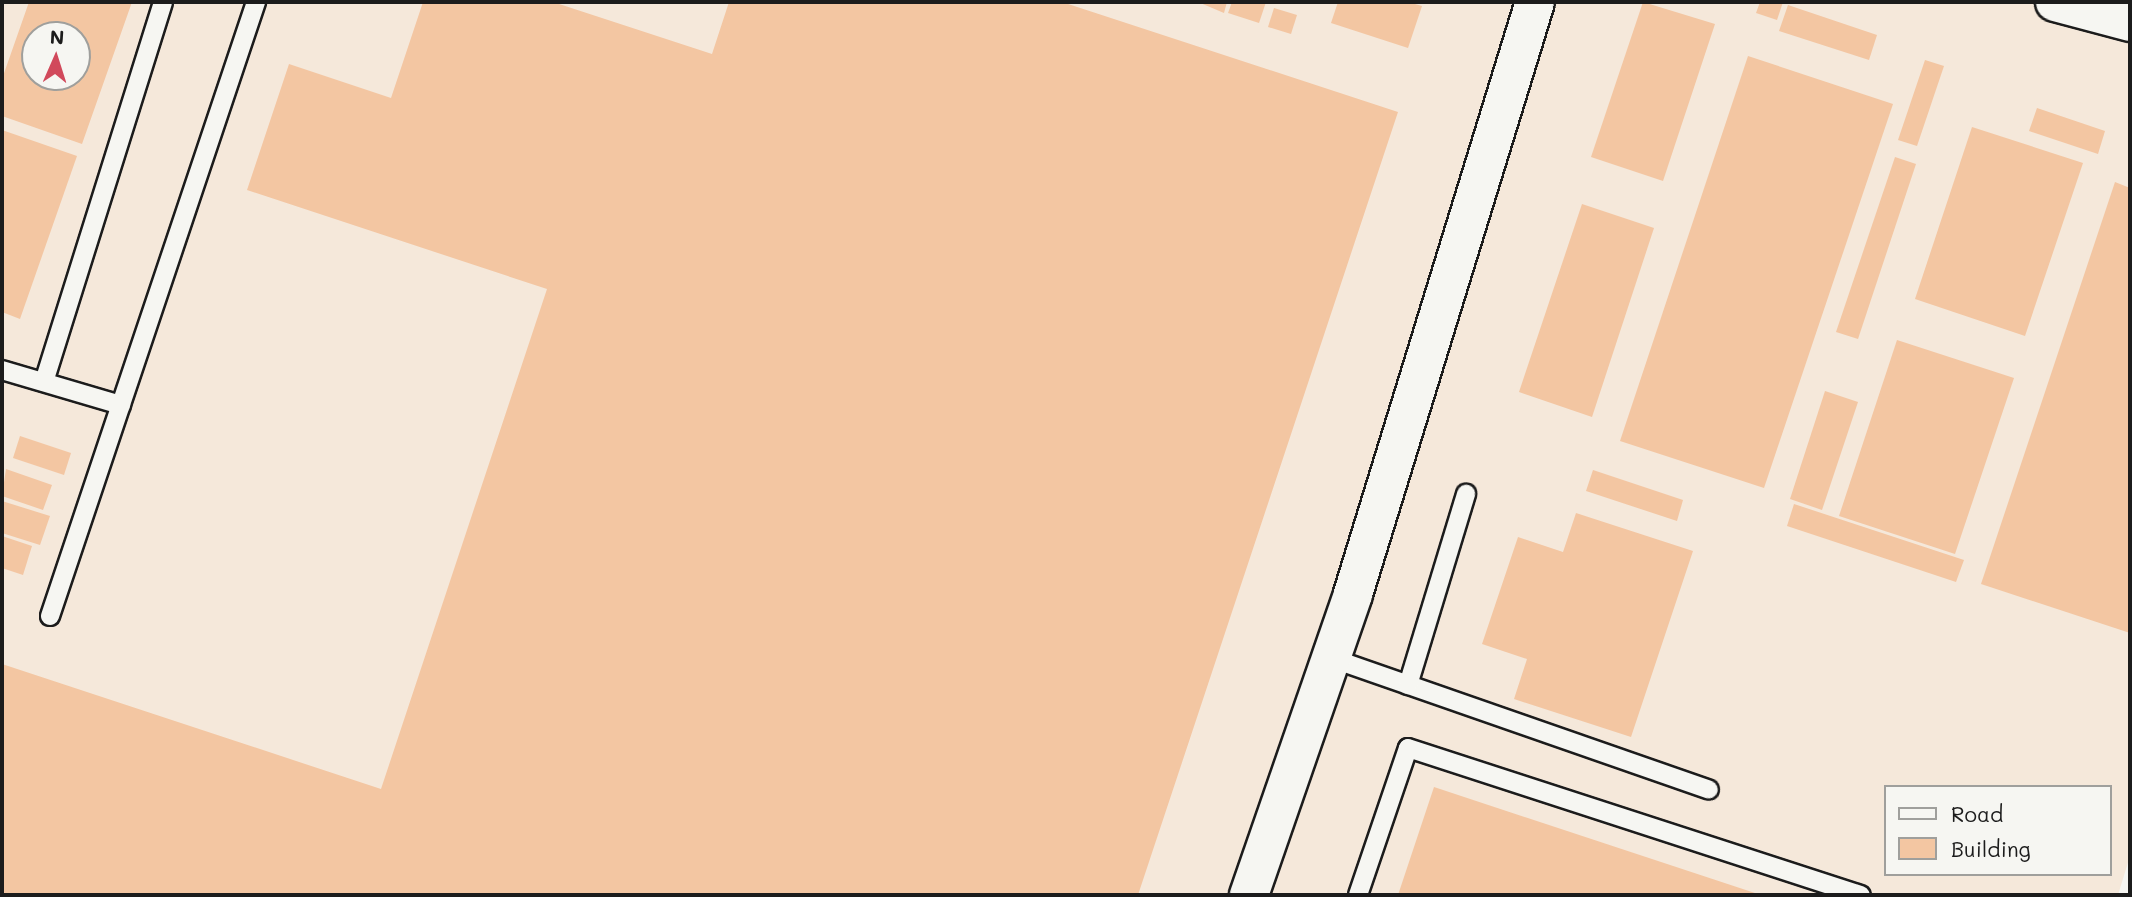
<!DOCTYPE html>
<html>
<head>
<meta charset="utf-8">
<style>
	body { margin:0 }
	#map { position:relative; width:2132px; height:897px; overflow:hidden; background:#f6f6f2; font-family:Mali,sans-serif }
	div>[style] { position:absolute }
	.built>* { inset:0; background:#f5e8da }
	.building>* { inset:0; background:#f3c6a2 }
	.roads { filter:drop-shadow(2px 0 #1c1c1c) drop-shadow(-2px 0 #1c1c1c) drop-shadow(0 2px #1c1c1c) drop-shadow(0 -2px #1c1c1c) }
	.service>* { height:18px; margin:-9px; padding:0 9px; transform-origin:9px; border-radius:9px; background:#f6f6f2 }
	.tertiary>* { height:38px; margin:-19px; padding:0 19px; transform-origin:19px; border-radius:19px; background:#f6f6f2 }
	span { translate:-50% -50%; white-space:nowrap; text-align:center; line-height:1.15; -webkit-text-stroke:5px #f6f6f2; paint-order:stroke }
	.frame { position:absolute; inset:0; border:4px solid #1c1c1c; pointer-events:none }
	.legend { position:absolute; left:1884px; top:785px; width:228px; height:91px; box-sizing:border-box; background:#f6f6f2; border:2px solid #9f9f9c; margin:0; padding:9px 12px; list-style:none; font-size:21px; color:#1c1c1c }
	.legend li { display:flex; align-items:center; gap:14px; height:35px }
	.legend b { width:35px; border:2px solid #9f9f9c }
	.north { position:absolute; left:21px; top:21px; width:70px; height:70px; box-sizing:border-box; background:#f6f6f2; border:2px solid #9f9f9c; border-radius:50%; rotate:3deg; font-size:19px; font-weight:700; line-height:28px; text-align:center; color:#1c1c1c }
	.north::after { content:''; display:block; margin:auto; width:24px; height:32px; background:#d1495b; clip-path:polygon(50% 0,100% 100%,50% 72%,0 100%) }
</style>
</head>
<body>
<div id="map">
	<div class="built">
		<div style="clip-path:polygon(evenodd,2px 2px,2130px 2px,2130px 856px,2118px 895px,2px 895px,2px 2px,35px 35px,77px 35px,77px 77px,35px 77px,35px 35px,2px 2px,1885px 787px,2109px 787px,2109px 874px,1885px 874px,1885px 787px)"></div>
	</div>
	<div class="building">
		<div style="clip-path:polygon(evenodd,29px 2px,132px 2px,82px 144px,2px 116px,2px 79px,29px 2px,35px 35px,77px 35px,77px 77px,35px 77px,35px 35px)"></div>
		<div style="clip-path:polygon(423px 2px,553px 2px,712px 54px,729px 2px,1062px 2px,1398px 112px,1138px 895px,2px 895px,2px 664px,381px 789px,547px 289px,247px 190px,289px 64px,391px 98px)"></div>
		<div style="clip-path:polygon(1198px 2px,1227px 2px,1224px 13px)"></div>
		<div style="clip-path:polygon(1232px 2px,1266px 2px,1259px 23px,1228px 13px)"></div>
		<div style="clip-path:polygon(1338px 2px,1408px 2px,1422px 6px,1408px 48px,1331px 23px)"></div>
		<div style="clip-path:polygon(1643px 2px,1715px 24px,1663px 181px,1591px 157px)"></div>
		<div style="clip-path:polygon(1760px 2px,1783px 2px,1777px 20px,1756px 13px)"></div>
		<div style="clip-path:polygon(1788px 5px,1877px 35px,1869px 60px,1779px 31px)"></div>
		<div style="clip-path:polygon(1274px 8px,1297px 15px,1291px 34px,1268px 27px)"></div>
		<div style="clip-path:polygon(1748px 56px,1893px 104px,1764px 488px,1620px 441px)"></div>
		<div style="clip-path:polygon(1925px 60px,1944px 66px,1917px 146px,1898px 140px)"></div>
		<div style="clip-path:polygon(2037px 108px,2105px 131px,2098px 154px,2029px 131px)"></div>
		<div style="clip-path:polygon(1972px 127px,2083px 163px,2025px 336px,1915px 299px)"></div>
		<div style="clip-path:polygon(2px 130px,77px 156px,20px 319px,2px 312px)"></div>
		<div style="clip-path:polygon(1895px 157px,1916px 164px,1858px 339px,1836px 332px)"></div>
		<div style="clip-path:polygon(2115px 182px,2130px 188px,2130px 633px,1981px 584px)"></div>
		<div style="clip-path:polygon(1582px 204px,1654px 228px,1592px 417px,1519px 392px)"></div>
		<div style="clip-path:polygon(1897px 340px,2014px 378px,1955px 554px,1839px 516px)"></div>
		<div style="clip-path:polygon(1825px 391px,1858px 402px,1822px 510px,1790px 499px)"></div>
		<div style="clip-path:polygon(20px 436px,71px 453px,64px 475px,13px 458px)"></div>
		<div style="clip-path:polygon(6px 469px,52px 485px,43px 510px,2px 496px)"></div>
		<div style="clip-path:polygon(1593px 470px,1683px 500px,1677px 521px,1586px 491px)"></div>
		<div style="clip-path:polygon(2px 501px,50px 516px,40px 545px,2px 533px)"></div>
		<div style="clip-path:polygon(1794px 504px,1964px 560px,1956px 582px,1787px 526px)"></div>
		<div style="clip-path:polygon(1576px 513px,1693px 551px,1631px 737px,1514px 699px,1527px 659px,1482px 644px,1518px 537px,1563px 552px)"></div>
		<div style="clip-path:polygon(2px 536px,32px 546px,23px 575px,2px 568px)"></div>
		<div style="clip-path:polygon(1434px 787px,1761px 895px,1398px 895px)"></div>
	</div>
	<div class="roads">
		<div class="service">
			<div style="left:2px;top:370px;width:124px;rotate:16.4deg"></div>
			<div style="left:44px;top:382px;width:398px;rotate:-72.6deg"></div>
			<div style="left:50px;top:616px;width:648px;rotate:-71.45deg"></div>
			<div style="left:1331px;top:658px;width:400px;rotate:19.2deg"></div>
			<div style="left:1408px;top:685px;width:200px;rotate:-73.1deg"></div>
			<div style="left:1358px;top:895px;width:155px;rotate:-71.2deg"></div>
			<div style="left:1408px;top:748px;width:476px;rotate:18deg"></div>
		</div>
		<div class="tertiary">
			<div style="left:2055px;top:2px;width:78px;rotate:14.9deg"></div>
			<div style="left:1249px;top:895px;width:318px;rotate:-70.9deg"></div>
			<div style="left:1353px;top:594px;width:619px;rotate:-72.91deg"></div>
		</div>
	</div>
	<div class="frame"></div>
	<ul class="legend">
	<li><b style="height:9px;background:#f6f6f2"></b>Road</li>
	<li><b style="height:19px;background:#f3c6a2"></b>Building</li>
	</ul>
	<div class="north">N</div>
</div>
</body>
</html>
